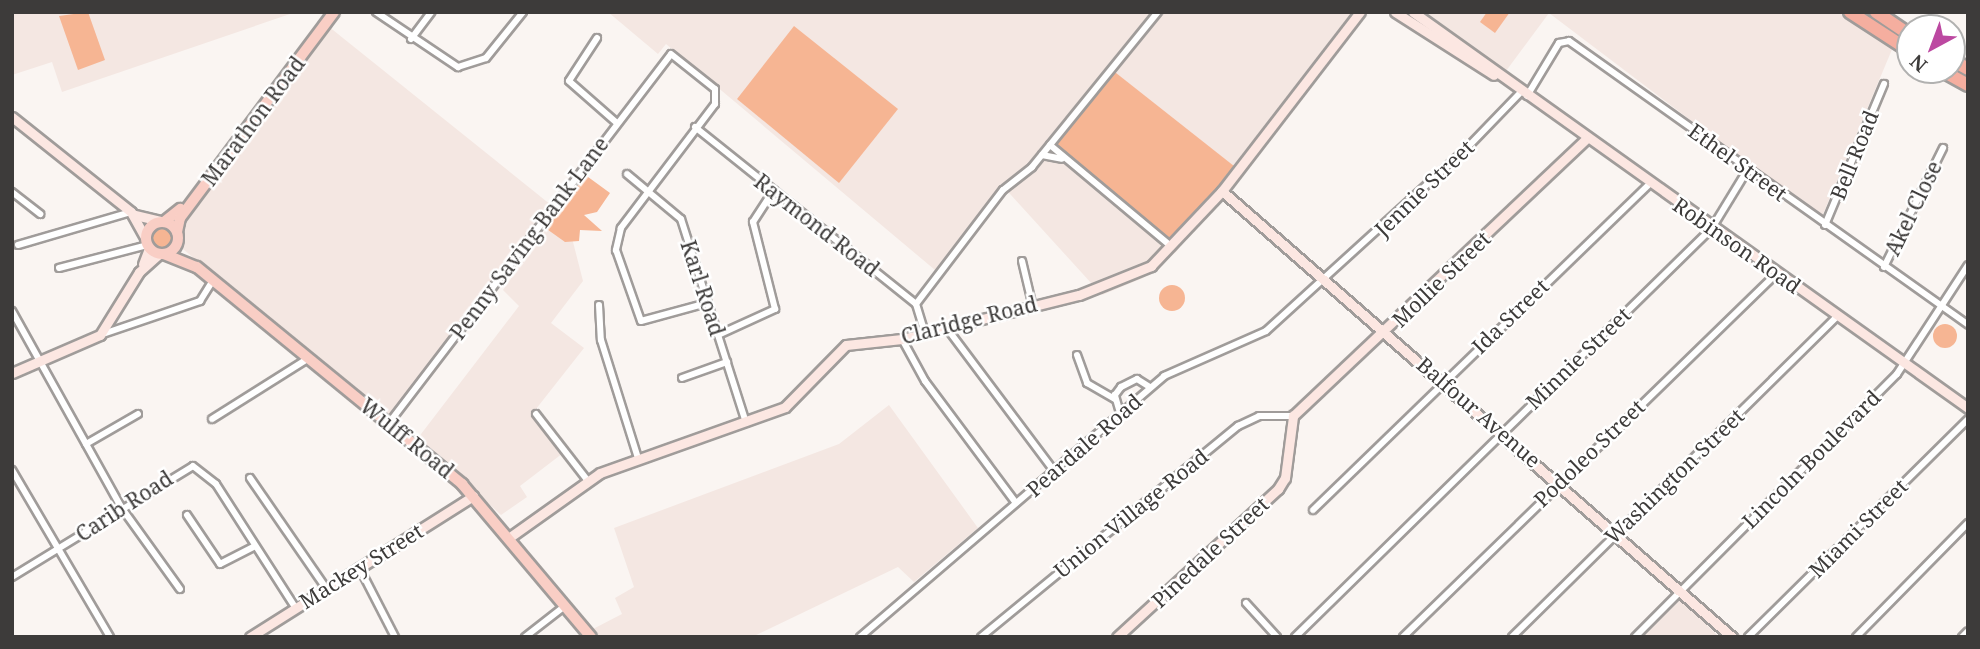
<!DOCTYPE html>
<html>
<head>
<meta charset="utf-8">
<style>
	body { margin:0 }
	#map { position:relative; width:1980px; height:649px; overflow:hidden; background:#faf5f2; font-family:"Noto Serif",serif }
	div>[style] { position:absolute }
	.built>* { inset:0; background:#f4e7e2 }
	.green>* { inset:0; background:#f6b593 }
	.round { border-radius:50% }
	.roads { filter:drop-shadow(2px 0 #a09c9a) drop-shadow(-2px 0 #a09c9a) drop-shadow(0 2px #a09c9a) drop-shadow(0 -2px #a09c9a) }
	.street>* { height:6px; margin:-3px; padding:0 3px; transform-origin:3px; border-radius:3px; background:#fff }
	.secondary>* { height:9px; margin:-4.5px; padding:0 4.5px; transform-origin:4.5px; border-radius:4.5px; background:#fce7e2 }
	.primary>* { height:10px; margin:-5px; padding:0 5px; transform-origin:5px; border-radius:5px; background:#f9cec5 }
	.primary>.ring { margin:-5px; padding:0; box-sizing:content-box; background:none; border:10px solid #f9cec5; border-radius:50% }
	.highway>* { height:12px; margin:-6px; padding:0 6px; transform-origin:6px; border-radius:6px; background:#f5ae9f }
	span { translate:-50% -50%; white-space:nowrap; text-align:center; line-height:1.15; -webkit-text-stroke:5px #fff; paint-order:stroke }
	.street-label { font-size:21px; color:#3d3b3a }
	.frame { position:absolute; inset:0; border:14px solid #3d3b3a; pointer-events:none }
	.north { position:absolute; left:1896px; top:14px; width:70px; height:70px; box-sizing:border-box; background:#fff; border:2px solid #b1b1b0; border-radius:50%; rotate:221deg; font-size:19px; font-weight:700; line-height:28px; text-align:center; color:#3d3b3a }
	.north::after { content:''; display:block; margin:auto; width:24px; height:32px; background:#bc48a1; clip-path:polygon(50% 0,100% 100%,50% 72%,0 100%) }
</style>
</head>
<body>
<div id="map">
	<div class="built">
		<div style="clip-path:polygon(12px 12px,290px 12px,290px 14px,62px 92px,52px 62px,12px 75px)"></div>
		<div style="clip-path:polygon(608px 12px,1368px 12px,1176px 252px,1143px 278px,1102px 295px,1001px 184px,935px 270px,666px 44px,658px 54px)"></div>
		<div style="clip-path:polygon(1425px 12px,1839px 12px,1893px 47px,1821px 219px,1549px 13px,1506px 71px)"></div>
		<div style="clip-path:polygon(328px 26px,551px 205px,389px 418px,167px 236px)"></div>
		<div style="clip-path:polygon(547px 228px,572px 238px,583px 281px,551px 323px,584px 348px,536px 409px,567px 450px,520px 486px,527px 497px,501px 515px,418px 438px,519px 306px,503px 290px)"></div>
		<div style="clip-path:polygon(889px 405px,978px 528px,914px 582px,898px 567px,752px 637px,599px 637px,593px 629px,622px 614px,615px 598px,634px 587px,614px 528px,839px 444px)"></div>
		<div style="clip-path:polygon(1681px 599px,1719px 637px,1643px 637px)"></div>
	</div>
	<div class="green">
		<div style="clip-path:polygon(88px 12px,105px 60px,78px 70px,59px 16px)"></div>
		<div style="clip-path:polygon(1487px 12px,1510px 12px,1495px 33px,1480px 22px)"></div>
		<div style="clip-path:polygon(794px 26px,898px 109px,839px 183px,737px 99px)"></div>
		<div style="clip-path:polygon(1111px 69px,1239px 170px,1173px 243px,1054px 148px)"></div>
		<div style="clip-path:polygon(584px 174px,610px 193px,597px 212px,584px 215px,602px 231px,580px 230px,579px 241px,565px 242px,544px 227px)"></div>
		<div class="round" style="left:152px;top:229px;width:20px;height:20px"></div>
		<div class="round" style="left:1159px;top:285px;width:26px;height:26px"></div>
		<div class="round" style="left:1933px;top:324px;width:24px;height:24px"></div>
	</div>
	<div class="roads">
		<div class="street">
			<div style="left:376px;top:12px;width:99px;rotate:33.9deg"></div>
			<div style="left:458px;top:67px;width:29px;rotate:-18deg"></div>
			<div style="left:486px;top:58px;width:59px;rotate:-51.2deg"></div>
			<div style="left:597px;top:38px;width:51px;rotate:123.1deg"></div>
			<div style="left:569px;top:81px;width:64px;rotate:41.2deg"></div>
			<div style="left:411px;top:39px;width:34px;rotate:-53deg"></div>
			<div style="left:1527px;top:96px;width:62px;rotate:-58.9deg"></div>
			<div style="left:1559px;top:43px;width:10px;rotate:-11deg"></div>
			<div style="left:1569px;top:41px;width:490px;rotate:35.4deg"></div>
			<div style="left:695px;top:127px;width:283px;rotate:38.7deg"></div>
			<div style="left:916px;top:304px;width:30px;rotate:73deg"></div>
			<div style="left:1050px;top:145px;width:158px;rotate:39.9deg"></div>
			<div style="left:1042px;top:155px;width:20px;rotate:11deg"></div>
			<div style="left:627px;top:174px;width:70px;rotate:39.8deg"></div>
			<div style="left:681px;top:219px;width:214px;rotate:72.3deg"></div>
			<div style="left:12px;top:192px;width:36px;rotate:38deg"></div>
			<div style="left:1825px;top:225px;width:153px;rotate:-67.3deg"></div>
			<div style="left:18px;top:245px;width:118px;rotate:-16.3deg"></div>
			<div style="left:1022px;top:261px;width:43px;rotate:76.6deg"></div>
			<div style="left:1884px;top:267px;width:133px;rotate:-63.6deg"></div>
			<div style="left:59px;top:268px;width:91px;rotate:-14.6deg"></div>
			<div style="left:916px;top:304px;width:143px;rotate:-52.7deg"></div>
			<div style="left:1003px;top:190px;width:37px;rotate:-38deg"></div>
			<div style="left:1032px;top:167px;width:200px;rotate:-50.9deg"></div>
			<div style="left:599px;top:305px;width:35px;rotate:87deg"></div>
			<div style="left:601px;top:340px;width:124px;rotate:72.6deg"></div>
			<div style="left:12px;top:311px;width:224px;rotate:60.9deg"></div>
			<div style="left:121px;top:507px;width:101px;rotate:54.3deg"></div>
			<div style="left:946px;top:327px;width:180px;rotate:53.1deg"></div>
			<div style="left:100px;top:335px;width:106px;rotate:-18.8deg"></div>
			<div style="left:200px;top:301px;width:25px;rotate:-58deg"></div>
			<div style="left:718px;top:335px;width:63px;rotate:-24.5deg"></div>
			<div style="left:775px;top:309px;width:90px;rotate:-104.2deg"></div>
			<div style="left:753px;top:222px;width:38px;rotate:-57deg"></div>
			<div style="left:902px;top:339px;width:48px;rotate:61.3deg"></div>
			<div style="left:925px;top:381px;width:152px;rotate:53.3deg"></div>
			<div style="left:1077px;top:355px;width:30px;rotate:70deg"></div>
			<div style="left:1087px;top:383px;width:32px;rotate:30deg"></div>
			<div style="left:682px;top:378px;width:48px;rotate:-19.6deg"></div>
			<div style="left:1120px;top:413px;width:19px;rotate:-106deg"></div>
			<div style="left:1115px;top:395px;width:10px;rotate:-53deg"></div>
			<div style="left:1121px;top:387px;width:18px;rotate:-27deg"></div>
			<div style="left:1137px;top:379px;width:15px;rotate:32deg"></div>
			<div style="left:536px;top:414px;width:85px;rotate:52.2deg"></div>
			<div style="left:212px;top:419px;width:115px;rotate:-32.2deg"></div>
			<div style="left:389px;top:423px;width:464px;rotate:-52.6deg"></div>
			<div style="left:671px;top:54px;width:56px;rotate:38.5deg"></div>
			<div style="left:715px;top:89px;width:15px;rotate:90deg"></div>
			<div style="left:715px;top:104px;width:156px;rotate:127.2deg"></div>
			<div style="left:621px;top:228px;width:23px;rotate:103deg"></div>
			<div style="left:616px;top:250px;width:75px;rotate:70.6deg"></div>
			<div style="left:641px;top:321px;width:68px;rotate:-15.3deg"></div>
			<div style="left:86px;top:444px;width:60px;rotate:-30deg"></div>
			<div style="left:12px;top:470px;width:194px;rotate:59.6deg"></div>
			<div style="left:250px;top:478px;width:134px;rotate:55.4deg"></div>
			<div style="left:1313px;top:510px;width:470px;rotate:-44.1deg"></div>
			<div style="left:187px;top:515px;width:59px;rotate:56deg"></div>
			<div style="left:220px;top:564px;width:39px;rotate:-27deg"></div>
			<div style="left:359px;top:567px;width:79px;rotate:62.8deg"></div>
			<div style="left:12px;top:577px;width:212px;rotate:-31.5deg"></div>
			<div style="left:193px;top:466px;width:29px;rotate:38deg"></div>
			<div style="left:216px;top:484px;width:146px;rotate:57.3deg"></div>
			<div style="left:1246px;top:603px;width:46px;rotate:47.6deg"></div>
			<div style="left:525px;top:637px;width:51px;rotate:-37.8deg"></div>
			<div style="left:860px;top:637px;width:401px;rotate:-40.6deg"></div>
			<div style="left:1164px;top:376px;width:111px;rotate:-23.8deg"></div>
			<div style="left:1266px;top:331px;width:268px;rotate:-42.3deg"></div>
			<div style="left:1464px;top:151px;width:82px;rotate:-46deg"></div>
			<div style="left:981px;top:637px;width:333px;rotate:-39.4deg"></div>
			<div style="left:1238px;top:426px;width:23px;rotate:-25deg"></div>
			<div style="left:1259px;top:416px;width:34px"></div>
			<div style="left:1295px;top:637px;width:584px;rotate:-44.45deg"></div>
			<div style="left:1712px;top:228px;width:69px;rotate:-58.6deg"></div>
			<div style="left:1403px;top:637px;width:522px;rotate:-44.22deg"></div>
			<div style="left:1512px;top:637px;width:458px;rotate:-44.6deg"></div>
			<div style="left:1635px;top:637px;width:371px;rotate:-45.1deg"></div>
			<div style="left:1897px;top:374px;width:130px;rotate:-56.9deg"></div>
			<div style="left:1748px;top:637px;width:310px;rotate:-44.7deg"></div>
			<div style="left:1856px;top:637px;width:160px;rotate:-45.5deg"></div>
			<div style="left:1962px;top:637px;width:8px;rotate:-45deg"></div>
		</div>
		<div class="secondary">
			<div style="left:1395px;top:12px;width:117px;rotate:32.5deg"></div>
			<div style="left:1413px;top:12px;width:682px;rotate:35.51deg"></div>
			<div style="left:12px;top:117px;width:152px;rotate:38.6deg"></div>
			<div style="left:131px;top:212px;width:31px;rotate:61deg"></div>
			<div style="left:1222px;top:191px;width:678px;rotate:41.17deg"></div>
			<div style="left:135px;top:215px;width:28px;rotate:13deg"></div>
			<div style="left:143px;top:264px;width:17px;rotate:-69deg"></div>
			<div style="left:12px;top:373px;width:96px;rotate:-23.4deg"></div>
			<div style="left:100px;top:335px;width:74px;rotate:-58.2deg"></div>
			<div style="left:139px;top:272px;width:27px;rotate:-42deg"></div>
			<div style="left:510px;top:537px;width:110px;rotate:-35.4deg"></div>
			<div style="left:600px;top:473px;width:196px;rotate:-19.6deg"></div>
			<div style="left:785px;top:407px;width:87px;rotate:-45.5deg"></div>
			<div style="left:846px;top:345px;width:56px;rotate:-6.1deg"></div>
			<div style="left:902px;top:339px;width:182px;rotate:-14deg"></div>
			<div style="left:1079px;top:295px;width:78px;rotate:-21.9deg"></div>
			<div style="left:1151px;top:266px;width:103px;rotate:-46.6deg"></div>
			<div style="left:1222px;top:191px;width:226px;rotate:-52.4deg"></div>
			<div style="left:250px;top:637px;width:264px;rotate:-32.3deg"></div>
			<div style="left:1117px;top:637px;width:219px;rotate:-42.6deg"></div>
			<div style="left:1278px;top:489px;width:13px;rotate:-58deg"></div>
			<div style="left:1285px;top:478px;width:63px;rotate:-82.6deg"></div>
			<div style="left:1293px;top:416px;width:403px;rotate:-43.4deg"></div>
		</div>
		<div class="primary">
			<div class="ring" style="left:146px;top:222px;width:22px;height:22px"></div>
			<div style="left:164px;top:222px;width:21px;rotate:-39deg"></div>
			<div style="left:177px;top:232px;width:14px;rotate:-78deg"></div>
			<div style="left:180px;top:218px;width:257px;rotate:-53.2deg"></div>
			<div style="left:164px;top:254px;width:35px;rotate:22deg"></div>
			<div style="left:197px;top:267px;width:343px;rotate:39.3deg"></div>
			<div style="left:462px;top:484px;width:200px;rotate:49.9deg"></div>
		</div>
		<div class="highway">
			<div style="left:1850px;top:12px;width:72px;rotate:33deg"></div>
			<div style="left:1876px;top:12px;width:41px;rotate:34.1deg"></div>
			<div style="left:1952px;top:60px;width:18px;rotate:29deg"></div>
			<div style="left:1941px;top:70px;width:31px;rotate:29deg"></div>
		</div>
	</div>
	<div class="street-label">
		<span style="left:253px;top:121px;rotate:-53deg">Marathon Road</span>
		<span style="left:1854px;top:155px;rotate:-68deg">Bell Road</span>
		<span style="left:1738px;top:162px;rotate:36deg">Ethel Street</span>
		<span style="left:1424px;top:188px;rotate:-44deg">Jennie Street</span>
		<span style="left:1913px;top:208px;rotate:-64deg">Akel Close</span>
		<span style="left:817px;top:225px;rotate:38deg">Raymond Road</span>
		<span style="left:529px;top:238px;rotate:-53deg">Penny Saving Bank Lane</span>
		<span style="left:1737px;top:245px;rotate:35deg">Robinson Road</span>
		<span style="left:1441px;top:279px;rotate:-44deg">Mollie Street</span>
		<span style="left:703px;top:288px;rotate:72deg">Karl Road</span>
		<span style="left:1510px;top:316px;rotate:-44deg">Ida Street</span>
		<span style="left:969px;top:320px;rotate:-14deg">Claridge Road</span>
		<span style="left:1578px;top:358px;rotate:-44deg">Minnie Street</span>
		<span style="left:1479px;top:412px;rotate:41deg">Balfour Avenue</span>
		<span style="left:407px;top:438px;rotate:39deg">Wulff Road</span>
		<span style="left:1084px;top:445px;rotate:-41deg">Peardale Road</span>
		<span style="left:1589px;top:453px;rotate:-44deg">Podoleo Street</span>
		<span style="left:1811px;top:459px;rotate:-45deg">Lincoln Boulevard</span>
		<span style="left:1674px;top:476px;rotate:-44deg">Washington Street</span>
		<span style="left:124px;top:506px;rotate:-33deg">Carib Road</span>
		<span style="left:1131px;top:513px;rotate:-39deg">Union Village Road</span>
		<span style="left:1858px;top:528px;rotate:-45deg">Miami Street</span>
		<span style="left:1210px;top:552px;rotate:-43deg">Pinedale Street</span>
		<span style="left:361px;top:566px;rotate:-32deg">Mackey Street</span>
	</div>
	<div class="frame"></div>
	<div class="north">N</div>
</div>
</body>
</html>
